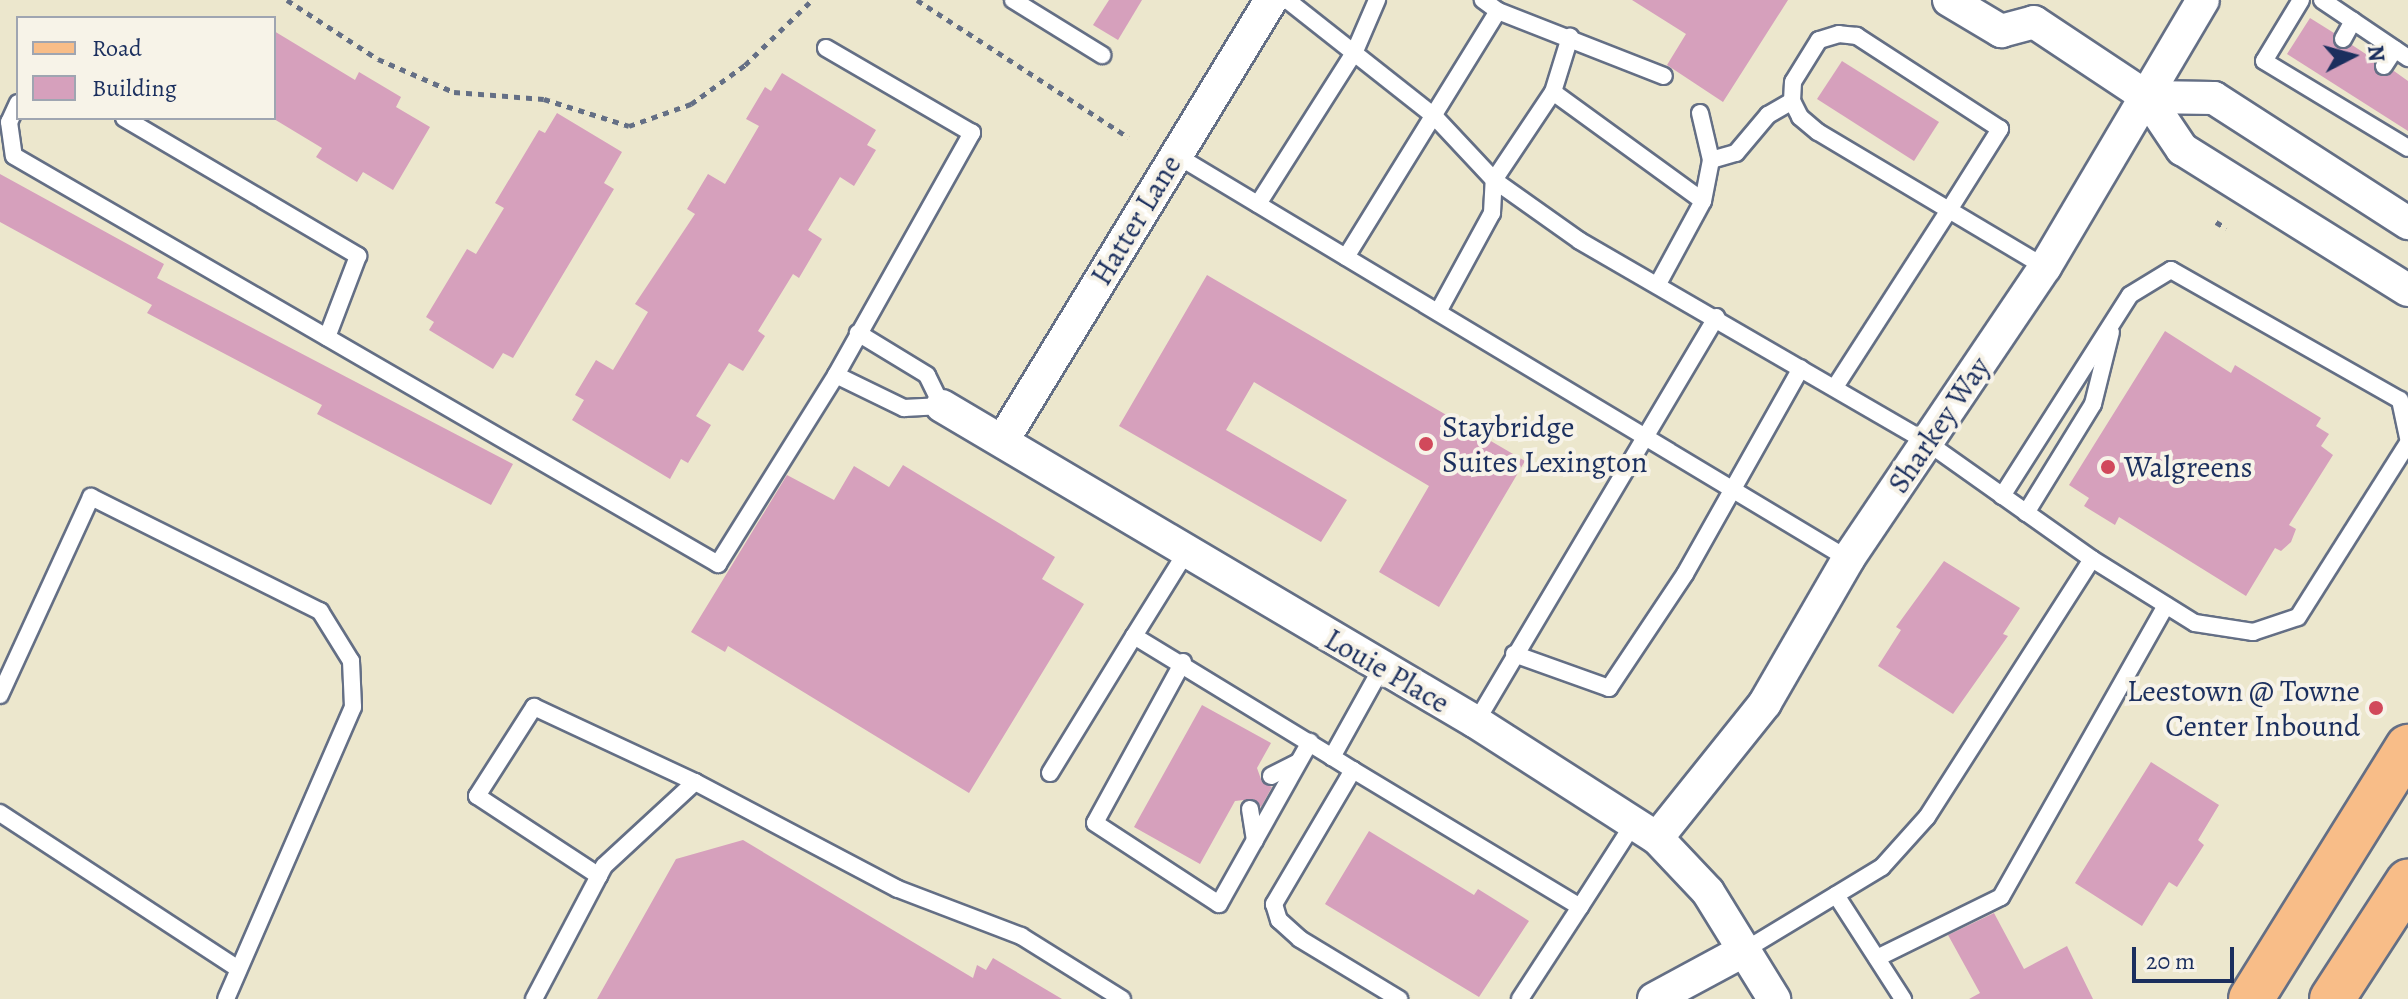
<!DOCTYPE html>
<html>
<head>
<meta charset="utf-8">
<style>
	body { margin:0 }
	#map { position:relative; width:2408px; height:999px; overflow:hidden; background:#ece7cd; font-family:Alegreya,serif }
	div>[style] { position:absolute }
	.building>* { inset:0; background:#d6a0bc }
	.path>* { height:5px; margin-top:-2.5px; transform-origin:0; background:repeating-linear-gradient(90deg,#646f85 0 6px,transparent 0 12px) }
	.roads { filter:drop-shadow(2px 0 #646f85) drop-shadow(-2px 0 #646f85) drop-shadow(0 2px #646f85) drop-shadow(0 -2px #646f85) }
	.service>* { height:16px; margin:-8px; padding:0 8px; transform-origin:8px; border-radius:8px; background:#fff }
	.minor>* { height:32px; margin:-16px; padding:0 16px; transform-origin:16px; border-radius:16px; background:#fff }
	.primary>* { height:44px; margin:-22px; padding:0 22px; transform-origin:22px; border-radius:22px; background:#f8bd88 }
	.dots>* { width:22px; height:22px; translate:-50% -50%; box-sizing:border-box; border:4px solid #f7f3e8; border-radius:50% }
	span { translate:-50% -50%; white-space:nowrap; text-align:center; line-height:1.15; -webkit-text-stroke:8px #f7f3e8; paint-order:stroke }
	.street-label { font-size:30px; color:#1b2f5e }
	.poi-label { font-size:30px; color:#1b2f5e }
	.left { translate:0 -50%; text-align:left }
	.right { translate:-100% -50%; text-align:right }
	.legend { position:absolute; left:16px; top:16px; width:260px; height:104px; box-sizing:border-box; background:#f7f3e8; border:2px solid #9fa5b1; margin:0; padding:10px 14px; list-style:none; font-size:24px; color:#1b2f5e }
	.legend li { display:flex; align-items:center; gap:16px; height:40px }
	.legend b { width:40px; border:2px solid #9fa5b1 }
	.north { position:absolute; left:2312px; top:16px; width:80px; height:80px; -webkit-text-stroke:6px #f7f3e8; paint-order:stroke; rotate:84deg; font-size:22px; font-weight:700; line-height:32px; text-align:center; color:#1b2f5e }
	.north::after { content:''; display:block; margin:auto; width:28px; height:36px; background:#1b2f5e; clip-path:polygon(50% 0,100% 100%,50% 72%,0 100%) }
	.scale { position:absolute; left:2132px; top:947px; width:102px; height:36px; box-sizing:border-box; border:4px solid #1b2f5e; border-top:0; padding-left:10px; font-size:24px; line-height:28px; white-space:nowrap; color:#1b2f5e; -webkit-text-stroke:6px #f7f3e8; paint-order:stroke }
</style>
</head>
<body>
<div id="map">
	<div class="building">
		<div style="clip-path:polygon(1109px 0,1142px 0,1118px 40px,1093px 25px)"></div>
		<div style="clip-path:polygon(1632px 0,1788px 0,1723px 102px,1667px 65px,1686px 34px)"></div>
		<div style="clip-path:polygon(2310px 18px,2334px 33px,2337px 48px,2352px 45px,2375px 60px,2379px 76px,2394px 71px,2408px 81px,2408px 131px,2287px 54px)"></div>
		<div style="clip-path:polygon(274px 31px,355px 80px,359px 72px,401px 97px,396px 107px,430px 127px,393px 190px,363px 172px,357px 182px,316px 157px,322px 148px,274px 119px)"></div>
		<div style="clip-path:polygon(1842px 61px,1939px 122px,1914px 161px,1817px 99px)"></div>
		<div style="clip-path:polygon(782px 73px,876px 130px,867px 145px,876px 150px,854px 186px,840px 177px,808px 230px,822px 239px,799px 278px,793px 274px,758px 331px,765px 336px,743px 371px,729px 363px,696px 416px,711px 425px,688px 463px,681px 459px,670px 479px,572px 420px,584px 400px,575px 395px,596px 360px,613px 370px,648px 312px,635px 304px,695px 214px,687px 209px,708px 174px,725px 184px,759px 126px,746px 119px,765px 87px,771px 91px)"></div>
		<div style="clip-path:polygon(557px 113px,622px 152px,604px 183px,614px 189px,513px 358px,503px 353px,493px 369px,429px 330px,434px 322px,426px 317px,467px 249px,476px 254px,504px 208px,495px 203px,539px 130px,545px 133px)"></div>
		<div style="clip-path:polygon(0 174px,164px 264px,157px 278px,513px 464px,491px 505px,317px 414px,322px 405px,147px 313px,152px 305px,0 222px)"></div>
		<div style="clip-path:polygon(1207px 275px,1525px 461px,1439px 607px,1379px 572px,1429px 486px,1254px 382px,1226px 430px,1347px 500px,1321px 542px,1119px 426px)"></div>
		<div style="clip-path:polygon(2165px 331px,2231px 373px,2235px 365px,2321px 418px,2316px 426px,2329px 434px,2321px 446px,2333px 455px,2289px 525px,2296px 529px,2291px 542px,2281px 551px,2275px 548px,2246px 596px,2119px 517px,2115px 525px,2084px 506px,2089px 498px,2069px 485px)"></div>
		<div style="clip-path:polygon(903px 465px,1055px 557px,1042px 579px,1084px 604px,969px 793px,728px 646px,725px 652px,691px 632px,787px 475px,834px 500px,854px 466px,889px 487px)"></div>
		<div style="clip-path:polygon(1944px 561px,2020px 608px,2003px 634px,2008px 636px,1953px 714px,1878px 666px,1901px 630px,1896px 627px)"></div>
		<div style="clip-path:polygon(1202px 705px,1271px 743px,1257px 768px,1262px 782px,1272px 787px,1261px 807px,1253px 799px,1235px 801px,1200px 864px,1134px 827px)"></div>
		<div style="clip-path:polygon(2151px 762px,2219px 805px,2198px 840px,2204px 845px,2177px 887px,2169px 882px,2142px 926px,2075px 883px)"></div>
		<div style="clip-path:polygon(1369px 831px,1474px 895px,1478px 889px,1529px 921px,1479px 997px,1325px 904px)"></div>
		<div style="clip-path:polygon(743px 840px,973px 978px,977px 965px,986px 970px,993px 958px,1062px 999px,597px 999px,676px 859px)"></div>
		<div style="clip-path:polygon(1994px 913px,2024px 969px,2067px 946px,2093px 999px,1969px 999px,1980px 993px,1948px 935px)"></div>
	</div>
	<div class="path">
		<div style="left:287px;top:0;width:108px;rotate:33deg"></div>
		<div style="left:378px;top:59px;width:83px;rotate:23.5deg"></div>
		<div style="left:454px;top:92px;width:90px;rotate:4.4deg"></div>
		<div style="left:544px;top:99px;width:89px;rotate:17.6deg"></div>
		<div style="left:629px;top:126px;width:66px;rotate:-19.5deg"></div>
		<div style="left:691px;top:104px;width:67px;rotate:-35.8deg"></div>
		<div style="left:745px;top:65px;width:93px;rotate:-44.1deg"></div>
		<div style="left:917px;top:0;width:252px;rotate:33deg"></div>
		<div style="left:2216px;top:222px;width:12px;rotate:31deg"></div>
	</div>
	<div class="roads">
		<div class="service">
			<div style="left:1013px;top:0;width:105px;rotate:31.7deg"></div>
			<div style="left:1287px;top:0;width:189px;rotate:38.3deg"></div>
			<div style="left:1435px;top:117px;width:86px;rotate:46.9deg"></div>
			<div style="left:1494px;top:180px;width:105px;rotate:35.3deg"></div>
			<div style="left:1580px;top:241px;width:402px;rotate:30.1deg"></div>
			<div style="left:1928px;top:443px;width:201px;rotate:35.3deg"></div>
			<div style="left:2092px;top:559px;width:121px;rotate:31.9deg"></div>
			<div style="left:2195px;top:623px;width:59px;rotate:8.8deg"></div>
			<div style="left:2253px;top:632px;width:47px;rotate:-18.4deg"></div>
			<div style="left:2298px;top:617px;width:206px;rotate:-57.7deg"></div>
			<div style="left:2301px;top:0;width:71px;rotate:121.2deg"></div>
			<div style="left:2264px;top:61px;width:168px;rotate:31.1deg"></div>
			<div style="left:2322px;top:0;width:104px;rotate:34deg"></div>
			<div style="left:1498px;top:11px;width:178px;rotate:21.4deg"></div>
			<div style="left:2343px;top:39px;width:21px;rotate:-61deg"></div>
			<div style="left:2384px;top:66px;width:20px;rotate:-57deg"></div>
			<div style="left:1553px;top:92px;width:185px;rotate:36deg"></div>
			<div style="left:1703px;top:201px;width:94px;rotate:118.5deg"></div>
			<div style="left:18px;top:103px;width:21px;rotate:115deg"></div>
			<div style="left:9px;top:122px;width:34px;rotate:82deg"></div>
			<div style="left:14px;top:156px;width:814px;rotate:30.09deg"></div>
			<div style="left:718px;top:564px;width:223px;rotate:-58deg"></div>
			<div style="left:836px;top:375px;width:278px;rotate:-60.7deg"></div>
			<div style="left:972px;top:133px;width:169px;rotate:-149.8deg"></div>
			<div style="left:1700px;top:113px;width:48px;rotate:76.8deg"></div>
			<div style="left:1711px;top:160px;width:42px;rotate:101deg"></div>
			<div style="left:124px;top:118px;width:272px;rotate:30.5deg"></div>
			<div style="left:358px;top:256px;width:87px;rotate:110.9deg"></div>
			<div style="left:1176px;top:155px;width:784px;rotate:31.01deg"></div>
			<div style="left:1711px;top:160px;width:26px;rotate:-16deg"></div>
			<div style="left:1736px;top:153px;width:50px;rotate:-49.9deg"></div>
			<div style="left:1768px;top:115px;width:28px;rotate:-30deg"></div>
			<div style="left:1258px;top:204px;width:181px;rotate:-57.6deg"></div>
			<div style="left:1355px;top:51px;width:56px;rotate:-66.7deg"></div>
			<div style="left:1346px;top:257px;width:289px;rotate:-58.3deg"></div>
			<div style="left:1498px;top:11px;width:19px;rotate:-144deg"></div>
			<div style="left:1438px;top:312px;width:113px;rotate:-61.4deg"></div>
			<div style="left:1492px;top:213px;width:33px;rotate:-87deg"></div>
			<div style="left:1494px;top:180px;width:106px;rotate:-56.2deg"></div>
			<div style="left:1553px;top:92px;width:58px;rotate:-72.8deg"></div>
			<div style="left:836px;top:375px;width:76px;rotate:25.9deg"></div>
			<div style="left:904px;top:408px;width:38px;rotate:-3deg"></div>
			<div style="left:942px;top:406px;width:34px;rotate:-116deg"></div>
			<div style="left:927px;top:375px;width:81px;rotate:-148.7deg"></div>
			<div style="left:1835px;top:387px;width:211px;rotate:-57.2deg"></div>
			<div style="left:1949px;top:210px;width:96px;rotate:-57.8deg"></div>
			<div style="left:2000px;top:129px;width:171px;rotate:-147deg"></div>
			<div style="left:1857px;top:36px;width:18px;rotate:-174deg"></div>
			<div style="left:1839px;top:34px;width:21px;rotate:163deg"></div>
			<div style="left:1819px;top:40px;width:49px;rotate:121.8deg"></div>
			<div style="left:1793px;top:82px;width:19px;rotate:93deg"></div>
			<div style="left:1792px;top:101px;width:18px;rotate:63deg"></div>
			<div style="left:1800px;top:117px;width:23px;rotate:40deg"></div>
			<div style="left:1818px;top:132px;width:152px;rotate:30.8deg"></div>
			<div style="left:1949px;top:210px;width:112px;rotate:30.7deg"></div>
			<div style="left:2002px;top:496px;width:238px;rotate:-57.5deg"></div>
			<div style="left:2130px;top:295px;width:48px;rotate:-31.4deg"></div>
			<div style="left:2171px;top:270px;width:263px;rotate:29.6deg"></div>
			<div style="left:2400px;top:400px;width:40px;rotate:78deg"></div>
			<div style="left:2026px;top:513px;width:128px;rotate:-58.4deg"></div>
			<div style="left:2093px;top:404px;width:74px;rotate:-76deg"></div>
			<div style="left:1134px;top:636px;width:100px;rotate:-58.1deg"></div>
			<div style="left:1514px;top:654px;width:101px;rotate:19.7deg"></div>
			<div style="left:1609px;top:688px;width:137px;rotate:-56.3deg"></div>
			<div style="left:1685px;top:574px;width:236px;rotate:-60.6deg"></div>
			<div style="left:1183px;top:662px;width:183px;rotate:118.7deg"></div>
			<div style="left:1095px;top:823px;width:148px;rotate:33.2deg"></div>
			<div style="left:1219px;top:904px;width:186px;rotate:-60.7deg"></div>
			<div style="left:1381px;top:669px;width:101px;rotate:119.1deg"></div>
			<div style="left:1332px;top:757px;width:25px;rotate:32deg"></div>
			<div style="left:1353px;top:770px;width:265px;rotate:31.1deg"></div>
			<div style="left:1580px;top:907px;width:100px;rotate:-57.3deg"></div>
			<div style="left:0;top:695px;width:218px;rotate:-65.3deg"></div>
			<div style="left:91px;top:497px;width:256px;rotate:26.5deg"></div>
			<div style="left:320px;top:611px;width:59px;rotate:58.2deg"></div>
			<div style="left:351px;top:661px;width:46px;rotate:87.5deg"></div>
			<div style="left:353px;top:707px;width:318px;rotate:113.5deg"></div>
			<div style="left:1476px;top:722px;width:471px;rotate:-59.3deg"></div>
			<div style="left:1353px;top:770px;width:156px;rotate:120.5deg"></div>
			<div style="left:1274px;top:904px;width:17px;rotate:73deg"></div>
			<div style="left:1279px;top:920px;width:28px;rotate:42deg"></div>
			<div style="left:1300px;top:939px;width:116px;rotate:31.2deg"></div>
			<div style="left:1050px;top:773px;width:161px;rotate:-58.5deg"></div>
			<div style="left:1134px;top:636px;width:232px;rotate:31.4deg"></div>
			<div style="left:1271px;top:776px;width:30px;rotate:-27deg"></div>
			<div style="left:1250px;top:809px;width:32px;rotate:81deg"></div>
			<div style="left:0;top:813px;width:283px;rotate:33.2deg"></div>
			<div style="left:599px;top:876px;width:146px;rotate:-146.7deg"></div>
			<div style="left:477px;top:796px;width:106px;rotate:-57.4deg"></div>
			<div style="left:534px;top:707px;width:178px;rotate:25deg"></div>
			<div style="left:1836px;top:895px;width:124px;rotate:57.2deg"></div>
			<div style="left:1745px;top:950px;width:160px;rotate:-31.2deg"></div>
			<div style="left:1882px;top:867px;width:67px;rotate:-48deg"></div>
			<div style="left:1927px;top:817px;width:306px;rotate:-57.4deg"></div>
			<div style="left:1877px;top:958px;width:138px;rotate:-26.2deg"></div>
			<div style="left:2001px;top:897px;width:335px;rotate:-60.5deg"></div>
			<div style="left:534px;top:999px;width:150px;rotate:-62.2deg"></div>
			<div style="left:604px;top:866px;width:124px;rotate:-42.7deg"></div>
			<div style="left:695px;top:782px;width:229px;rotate:27.8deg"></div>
			<div style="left:898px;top:889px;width:132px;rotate:20.9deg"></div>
			<div style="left:1021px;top:936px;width:119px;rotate:32deg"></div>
			<div style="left:1520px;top:999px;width:110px;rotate:-56.9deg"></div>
		</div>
		<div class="minor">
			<div style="left:1949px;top:0;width:61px;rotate:30.8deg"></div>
			<div style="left:2001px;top:31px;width:34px;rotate:-15deg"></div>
			<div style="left:2034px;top:22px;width:136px;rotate:33.6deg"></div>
			<div style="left:2147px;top:97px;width:63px;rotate:56.1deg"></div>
			<div style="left:2182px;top:149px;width:266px;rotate:32deg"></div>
			<div style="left:2147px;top:97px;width:67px;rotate:0.9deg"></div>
			<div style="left:2214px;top:98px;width:231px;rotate:32.8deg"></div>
			<div style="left:942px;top:406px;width:620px;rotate:30.62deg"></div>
			<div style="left:1476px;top:722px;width:215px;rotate:32.7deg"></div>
			<div style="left:1657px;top:838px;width:74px;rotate:46.6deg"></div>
			<div style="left:1708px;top:892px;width:126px;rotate:58.3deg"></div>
			<div style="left:1003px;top:440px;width:515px;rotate:-58.65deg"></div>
			<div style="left:1657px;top:838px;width:173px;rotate:-51.3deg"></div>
			<div style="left:1765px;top:703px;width:166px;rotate:-60deg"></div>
			<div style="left:1848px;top:559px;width:352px;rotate:-56deg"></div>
			<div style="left:2045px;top:267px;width:310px;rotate:-59.4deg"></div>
			<div style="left:1654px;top:999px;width:103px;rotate:-28.3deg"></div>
		</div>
		<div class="primary">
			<div style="left:2251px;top:999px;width:297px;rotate:-58.1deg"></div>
			<div style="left:2332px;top:999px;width:140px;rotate:-57deg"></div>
		</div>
	</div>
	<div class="dots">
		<div style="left:1426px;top:444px;background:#d1495b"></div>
		<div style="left:2108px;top:467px;background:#d1495b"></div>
		<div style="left:2376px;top:708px;background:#d1495b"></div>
	</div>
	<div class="street-label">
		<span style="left:1136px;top:220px;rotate:-59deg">Hatter Lane</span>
		<span style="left:1939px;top:425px;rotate:-56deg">Sharkey Way</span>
		<span style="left:1387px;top:671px;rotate:30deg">Louie Place</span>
	</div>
	<div class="poi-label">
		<span class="left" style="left:1442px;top:444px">Staybridge<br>Suites Lexington</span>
		<span class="left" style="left:2124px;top:467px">Walgreens</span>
		<span class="right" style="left:2360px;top:708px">Leestown @ Towne<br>Center Inbound</span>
	</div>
	<ul class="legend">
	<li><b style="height:10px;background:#f8bd88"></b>Road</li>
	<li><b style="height:22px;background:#d6a0bc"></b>Building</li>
	</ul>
	<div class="north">N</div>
	<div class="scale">20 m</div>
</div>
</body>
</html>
